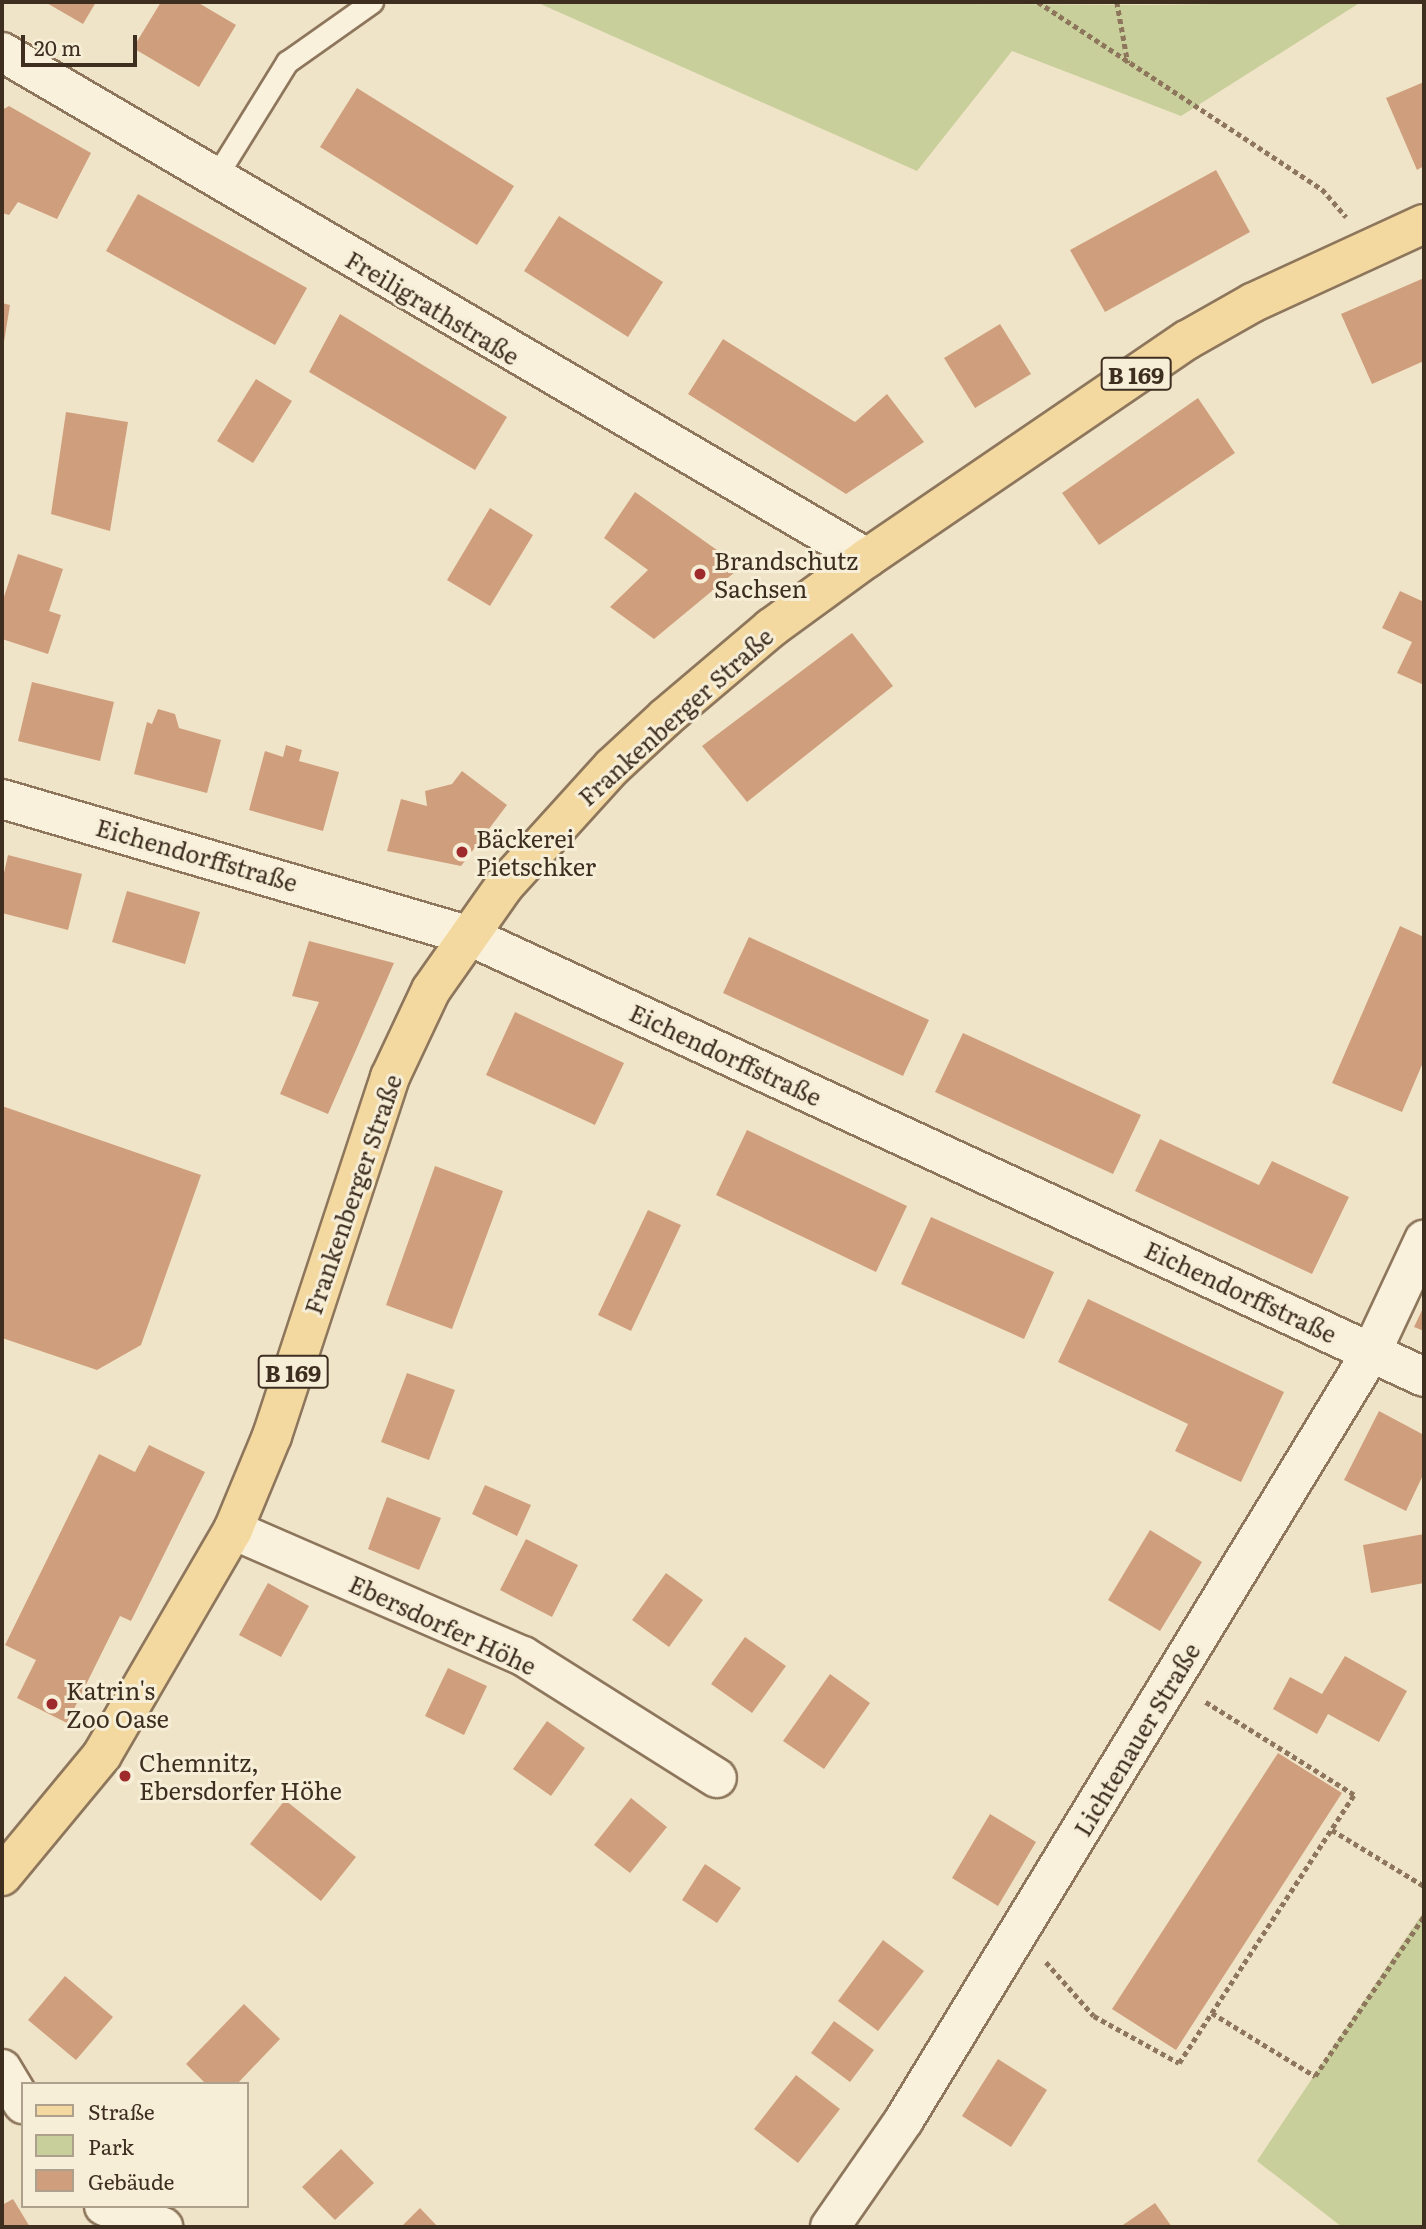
<!DOCTYPE html>
<html>
<head>
<meta charset="utf-8">
<style>
	body { margin:0 }
	#map { position:relative; width:1426px; height:2229px; overflow:hidden; background:#f0e4c8; font-family:Literata,serif }
	div>[style] { position:absolute }
	.green>* { inset:0; background:#c9cf9b }
	.building>* { inset:0; background:#cf9f7d }
	.path>* { height:4.5px; margin-top:-2.25px; transform-origin:0; background:repeating-linear-gradient(90deg,#8d765c 0 5px,transparent 0 8.5px) }
	.roads { filter:drop-shadow(2px 0 #8d765c) drop-shadow(-2px 0 #8d765c) drop-shadow(0 2px #8d765c) drop-shadow(0 -2px #8d765c) }
	.lane>* { height:21px; margin:-10.5px; padding:0 10.5px; transform-origin:10.5px; border-radius:10.5px; background:#faf1dc }
	.street>* { height:38px; margin:-19px; padding:0 19px; transform-origin:19px; border-radius:19px; background:#faf1dc }
	.primary>* { height:38px; margin:-19px; padding:0 19px; transform-origin:19px; border-radius:19px; background:#f3d9a0 }
	.dots>* { width:19px; height:19px; translate:-50% -50%; box-sizing:border-box; border:4px solid #f7eed8; border-radius:50% }
	span { translate:-50% -50%; white-space:nowrap; text-align:center; line-height:1.15; -webkit-text-stroke:6px #f7eed8; paint-order:stroke }
	.shield-label span { padding:2px 5px; background:#f7eed8; border:2px solid; border-radius:5px; -webkit-text-stroke-width:0 }
	.shield-label { font-size:23px; color:#3d2e20; font-weight:700 }
	.street-label { font-size:24px; color:#3d2e20 }
	.poi-label { font-size:24px; color:#3d2e20 }
	.left { translate:0 -50%; text-align:left }
	.frame { position:absolute; inset:0; border:4px solid #3d2e20; pointer-events:none }
	.legend { position:absolute; left:21px; top:2082px; width:228px; height:126px; box-sizing:border-box; background:#f7eed8; border:2px solid #ada18e; margin:0; padding:9px 12px; list-style:none; font-size:21px; color:#3d2e20 }
	.legend li { display:flex; align-items:center; gap:14px; height:35px }
	.legend b { width:35px; border:2px solid #ada18e }
	.scale { position:absolute; left:21px; top:35px; width:116px; height:32px; box-sizing:border-box; border:4px solid #3d2e20; border-top:0; padding-left:9px; font-size:21px; line-height:24px; white-space:nowrap; color:#3d2e20; -webkit-text-stroke:5px #f7eed8; paint-order:stroke }
</style>
</head>
<body>
<div id="map">
	<div class="green">
		<div style="clip-path:polygon(536px 2px,1150px 5px,1361px 2px,1181px 116px,1012px 51px,917px 171px)"></div>
		<div style="clip-path:polygon(1424px 1911px,1424px 2227px,1342px 2227px,1257px 2161px)"></div>
	</div>
	<div class="building">
		<div style="clip-path:polygon(45px 2px,96px 2px,83px 24px)"></div>
		<div style="clip-path:polygon(161px 2px,197px 2px,236px 25px,199px 87px,133px 48px)"></div>
		<div style="clip-path:polygon(1424px 82px,1424px 166px,1417px 170px,1386px 98px)"></div>
		<div style="clip-path:polygon(357px 88px,514px 186px,477px 245px,320px 147px)"></div>
		<div style="clip-path:polygon(9px 106px,91px 153px,57px 219px,18px 202px,9px 215px,2px 213px,2px 110px)"></div>
		<div style="clip-path:polygon(1216px 170px,1250px 232px,1105px 312px,1070px 250px)"></div>
		<div style="clip-path:polygon(138px 194px,307px 288px,275px 345px,106px 251px)"></div>
		<div style="clip-path:polygon(559px 216px,663px 282px,628px 337px,524px 271px)"></div>
		<div style="clip-path:polygon(1424px 278px,1424px 361px,1372px 384px,1341px 314px)"></div>
		<div style="clip-path:polygon(2px 303px,10px 305px,3px 348px,2px 348px)"></div>
		<div style="clip-path:polygon(340px 314px,507px 417px,475px 470px,309px 372px)"></div>
		<div style="clip-path:polygon(1000px 324px,1031px 374px,975px 408px,944px 358px)"></div>
		<div style="clip-path:polygon(723px 339px,855px 422px,887px 394px,924px 442px,846px 494px,688px 394px)"></div>
		<div style="clip-path:polygon(256px 379px,292px 401px,253px 463px,217px 441px)"></div>
		<div style="clip-path:polygon(1198px 398px,1235px 453px,1099px 545px,1062px 493px)"></div>
		<div style="clip-path:polygon(66px 412px,128px 422px,110px 531px,51px 514px)"></div>
		<div style="clip-path:polygon(635px 492px,741px 567px,654px 639px,610px 607px,648px 570px,604px 538px)"></div>
		<div style="clip-path:polygon(490px 508px,533px 535px,490px 606px,447px 580px)"></div>
		<div style="clip-path:polygon(18px 554px,63px 569px,49px 611px,61px 615px,48px 654px,2px 639px,2px 603px)"></div>
		<div style="clip-path:polygon(1400px 591px,1424px 602px,1424px 685px,1397px 673px,1412px 642px,1382px 628px)"></div>
		<div style="clip-path:polygon(852px 633px,893px 686px,747px 802px,702px 746px)"></div>
		<div style="clip-path:polygon(32px 682px,114px 702px,100px 761px,18px 741px)"></div>
		<div style="clip-path:polygon(158px 709px,175px 714px,179px 728px,221px 740px,207px 793px,134px 774px,147px 722px,152px 724px)"></div>
		<div style="clip-path:polygon(286px 745px,302px 750px,299px 761px,339px 772px,323px 831px,249px 810px,265px 751px,283px 757px)"></div>
		<div style="clip-path:polygon(462px 771px,507px 805px,461px 866px,387px 851px,401px 799px,427px 806px,425px 791px,452px 784px)"></div>
		<div style="clip-path:polygon(8px 855px,82px 874px,68px 930px,2px 913px,2px 882px)"></div>
		<div style="clip-path:polygon(127px 891px,200px 912px,185px 964px,112px 942px)"></div>
		<div style="clip-path:polygon(1400px 926px,1424px 937px,1424px 1060px,1402px 1112px,1332px 1083px)"></div>
		<div style="clip-path:polygon(749px 937px,929px 1020px,903px 1076px,723px 993px)"></div>
		<div style="clip-path:polygon(309px 941px,394px 963px,328px 1114px,280px 1094px,319px 1002px,292px 996px)"></div>
		<div style="clip-path:polygon(515px 1012px,624px 1063px,595px 1125px,486px 1075px)"></div>
		<div style="clip-path:polygon(963px 1033px,1141px 1115px,1113px 1174px,935px 1092px)"></div>
		<div style="clip-path:polygon(2px 1106px,201px 1175px,141px 1345px,97px 1370px,2px 1338px)"></div>
		<div style="clip-path:polygon(747px 1130px,907px 1206px,876px 1272px,716px 1195px)"></div>
		<div style="clip-path:polygon(1160px 1139px,1259px 1185px,1272px 1161px,1349px 1197px,1312px 1274px,1135px 1191px)"></div>
		<div style="clip-path:polygon(435px 1166px,503px 1191px,452px 1329px,386px 1305px)"></div>
		<div style="clip-path:polygon(648px 1210px,681px 1225px,631px 1331px,598px 1315px)"></div>
		<div style="clip-path:polygon(931px 1217px,1054px 1272px,1024px 1339px,901px 1284px)"></div>
		<div style="clip-path:polygon(1088px 1299px,1284px 1392px,1241px 1482px,1175px 1451px,1188px 1424px,1058px 1362px)"></div>
		<div style="clip-path:polygon(1424px 1306px,1424px 1331px,1414px 1327px)"></div>
		<div style="clip-path:polygon(407px 1373px,455px 1390px,429px 1460px,381px 1442px)"></div>
		<div style="clip-path:polygon(1379px 1411px,1424px 1435px,1424px 1473px,1406px 1511px,1344px 1480px)"></div>
		<div style="clip-path:polygon(149px 1445px,205px 1472px,131px 1621px,120px 1616px,67px 1723px,17px 1698px,36px 1660px,5px 1645px,99px 1454px,135px 1472px)"></div>
		<div style="clip-path:polygon(485px 1485px,531px 1505px,517px 1536px,472px 1514px)"></div>
		<div style="clip-path:polygon(387px 1497px,441px 1518px,419px 1570px,368px 1549px)"></div>
		<div style="clip-path:polygon(1150px 1530px,1202px 1562px,1160px 1631px,1108px 1600px)"></div>
		<div style="clip-path:polygon(1424px 1534px,1424px 1583px,1371px 1593px,1363px 1545px)"></div>
		<div style="clip-path:polygon(526px 1539px,578px 1565px,552px 1617px,500px 1590px)"></div>
		<div style="clip-path:polygon(666px 1573px,703px 1600px,669px 1647px,632px 1620px)"></div>
		<div style="clip-path:polygon(268px 1583px,309px 1606px,281px 1657px,239px 1635px)"></div>
		<div style="clip-path:polygon(745px 1637px,786px 1666px,752px 1713px,711px 1684px)"></div>
		<div style="clip-path:polygon(1345px 1656px,1407px 1691px,1379px 1742px,1328px 1714px,1317px 1734px,1273px 1709px,1290px 1677px,1322px 1694px)"></div>
		<div style="clip-path:polygon(448px 1668px,487px 1686px,464px 1735px,425px 1716px)"></div>
		<div style="clip-path:polygon(830px 1674px,870px 1703px,824px 1769px,783px 1741px)"></div>
		<div style="clip-path:polygon(547px 1721px,585px 1748px,551px 1796px,513px 1769px)"></div>
		<div style="clip-path:polygon(1278px 1753px,1342px 1793px,1176px 2050px,1112px 2009px)"></div>
		<div style="clip-path:polygon(631px 1798px,667px 1827px,630px 1873px,594px 1845px)"></div>
		<div style="clip-path:polygon(285px 1800px,356px 1857px,321px 1901px,250px 1844px)"></div>
		<div style="clip-path:polygon(990px 1814px,1036px 1842px,998px 1906px,952px 1878px)"></div>
		<div style="clip-path:polygon(705px 1864px,741px 1888px,717px 1923px,682px 1900px)"></div>
		<div style="clip-path:polygon(883px 1940px,924px 1971px,878px 2031px,838px 2001px)"></div>
		<div style="clip-path:polygon(65px 1976px,113px 2017px,76px 2060px,28px 2020px)"></div>
		<div style="clip-path:polygon(244px 2004px,280px 2039px,237px 2084px,206px 2084px,186px 2064px)"></div>
		<div style="clip-path:polygon(834px 2021px,874px 2050px,850px 2082px,811px 2053px)"></div>
		<div style="clip-path:polygon(998px 2059px,1047px 2090px,1011px 2147px,962px 2116px)"></div>
		<div style="clip-path:polygon(796px 2075px,840px 2109px,798px 2163px,754px 2129px)"></div>
		<div style="clip-path:polygon(341px 2149px,374px 2183px,335px 2220px,302px 2187px)"></div>
		<div style="clip-path:polygon(13px 2199px,30px 2227px,2px 2227px,2px 2205px)"></div>
		<div style="clip-path:polygon(1155px 2203px,1172px 2227px,1120px 2227px)"></div>
		<div style="clip-path:polygon(420px 2208px,438px 2227px,401px 2227px)"></div>
	</div>
	<div class="path">
		<div style="left:1038px;top:2px;width:340px;rotate:33.4deg"></div>
		<div style="left:1322px;top:189px;width:37px;rotate:49deg"></div>
		<div style="left:1117px;top:2px;width:62px;rotate:79.8deg"></div>
		<div style="left:1332px;top:1830px;width:108px;rotate:31.3deg"></div>
		<div style="left:1046px;top:1962px;width:72px;rotate:48.4deg"></div>
		<div style="left:1094px;top:2016px;width:97px;rotate:28.9deg"></div>
		<div style="left:1179px;top:2063px;width:320px;rotate:-56.9deg"></div>
		<div style="left:1354px;top:1795px;width:176px;rotate:-148deg"></div>
		<div style="left:1212px;top:2013px;width:121px;rotate:31.5deg"></div>
		<div style="left:1315px;top:2076px;width:194px;rotate:-55.7deg"></div>
	</div>
	<div class="roads">
		<div class="lane">
			<div style="left:215px;top:178px;width:137px;rotate:-58.2deg"></div>
			<div style="left:287px;top:62px;width:104px;rotate:-35.2deg"></div>
		</div>
		<div class="street">
			<div style="left:2px;top:52px;width:1002px;rotate:30.33deg"></div>
			<div style="left:2px;top:799px;width:484px;rotate:16.3deg"></div>
			<div style="left:467px;top:935px;width:1054px;rotate:24.79deg"></div>
			<div style="left:233px;top:1530px;width:316px;rotate:23.5deg"></div>
			<div style="left:523px;top:1656px;width:229px;rotate:32.2deg"></div>
			<div style="left:2px;top:2069px;width:41px;rotate:59deg"></div>
			<div style="left:104px;top:2206px;width:63px;rotate:19.6deg"></div>
			<div style="left:830px;top:2227px;width:130px;rotate:-55.3deg"></div>
			<div style="left:904px;top:2120px;width:900px;rotate:-58.68deg"></div>
			<div style="left:1372px;top:1351px;width:123px;rotate:-64.9deg"></div>
		</div>
		<div class="primary">
			<div style="left:2px;top:1876px;width:157px;rotate:-50.4deg"></div>
			<div style="left:102px;top:1755px;width:260px;rotate:-59.8deg"></div>
			<div style="left:233px;top:1530px;width:102px;rotate:-67.5deg"></div>
			<div style="left:272px;top:1436px;width:378px;rotate:-71.8deg"></div>
			<div style="left:390px;top:1077px;width:96px;rotate:-64.8deg"></div>
			<div style="left:431px;top:990px;width:127px;rotate:-54.9deg"></div>
			<div style="left:504px;top:886px;width:161px;rotate:-47.8deg"></div>
			<div style="left:612px;top:767px;width:74px;rotate:-42.8deg"></div>
			<div style="left:666px;top:717px;width:138px;rotate:-40.3deg"></div>
			<div style="left:771px;top:628px;width:119px;rotate:-36.1deg"></div>
			<div style="left:867px;top:558px;width:387px;rotate:-34.3deg"></div>
			<div style="left:1187px;top:340px;width:75px;rotate:-29.6deg"></div>
			<div style="left:1252px;top:303px;width:189px;rotate:-24.7deg"></div>
		</div>
	</div>
	<div class="dots">
		<div style="left:700px;top:574px;background:#9e2a2b"></div>
		<div style="left:462px;top:852px;background:#9e2a2b"></div>
		<div style="left:52px;top:1704px;background:#9e2a2b"></div>
		<div style="left:125px;top:1776px;background:#9e2a2b"></div>
	</div>
	<div class="shield-label">
		<span style="left:1136px;top:374px">B 169</span>
		<span style="left:293px;top:1372px">B 169</span>
	</div>
	<div class="street-label">
		<span style="left:433px;top:307px;rotate:31deg">Freiligrathstraße</span>
		<span style="left:675px;top:716px;rotate:-42deg">Frankenberger Straße</span>
		<span style="left:197px;top:854px;rotate:16deg">Eichendorffstraße</span>
		<span style="left:726px;top:1054px;rotate:25deg">Eichendorffstraße</span>
		<span style="left:352px;top:1194px;rotate:-71deg">Frankenberger Straße</span>
		<span style="left:1241px;top:1291px;rotate:25deg">Eichendorffstraße</span>
		<span style="left:443px;top:1624px;rotate:25deg">Ebersdorfer Höhe</span>
		<span style="left:1136px;top:1739px;rotate:-59deg">Lichtenauer Straße</span>
	</div>
	<div class="poi-label">
		<span class="left" style="left:714px;top:574px">Brandschutz<br>Sachsen</span>
		<span class="left" style="left:476px;top:852px">Bäckerei<br>Pietschker</span>
		<span class="left" style="left:66px;top:1704px">Katrin's<br>Zoo Oase</span>
		<span class="left" style="left:139px;top:1776px">Chemnitz,<br>Ebersdorfer Höhe</span>
	</div>
	<div class="frame"></div>
	<ul class="legend">
	<li><b style="height:9px;background:#f3d9a0"></b>Straße</li>
	<li><b style="height:19px;background:#c9cf9b"></b>Park</li>
	<li><b style="height:19px;background:#cf9f7d"></b>Gebäude</li>
	</ul>
	<div class="scale">20 m</div>
</div>
</body>
</html>
